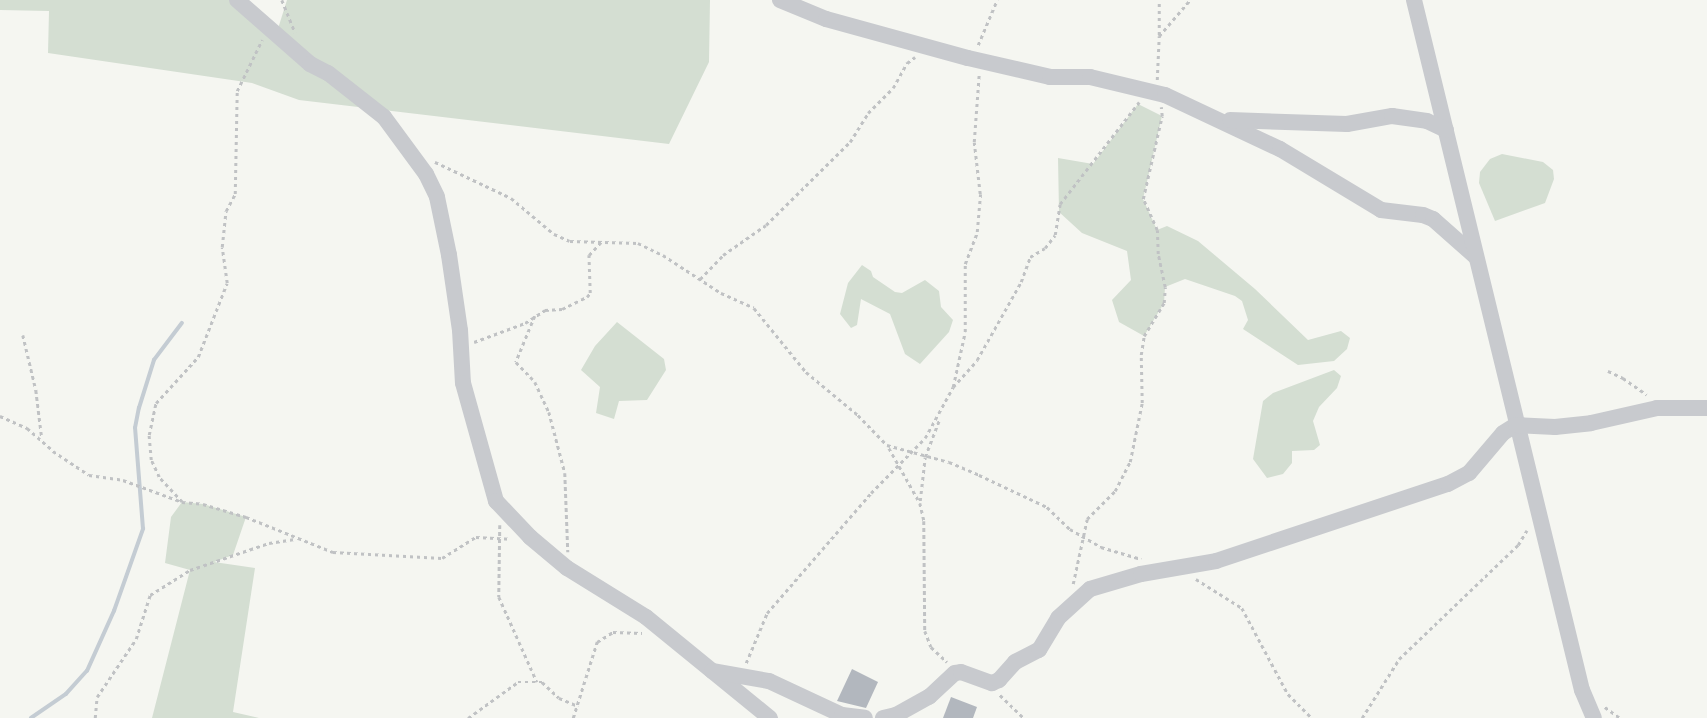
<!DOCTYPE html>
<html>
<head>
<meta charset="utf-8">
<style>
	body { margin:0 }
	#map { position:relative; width:1707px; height:718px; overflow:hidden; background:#f5f6f1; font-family:Barlow,sans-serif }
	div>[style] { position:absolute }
	.green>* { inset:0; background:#d4ded2 }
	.stream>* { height:3.5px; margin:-1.75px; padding:0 1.75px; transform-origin:1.75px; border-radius:1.75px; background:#c4ccd3 }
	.building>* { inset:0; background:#b2b7be }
	.path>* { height:2.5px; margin-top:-1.25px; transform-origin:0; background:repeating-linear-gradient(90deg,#c0c2c4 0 3.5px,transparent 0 7px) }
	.minor>* { height:16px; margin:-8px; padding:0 8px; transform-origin:8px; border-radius:8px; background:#c8cace }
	span { translate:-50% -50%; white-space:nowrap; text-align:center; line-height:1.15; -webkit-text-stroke:7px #fff; paint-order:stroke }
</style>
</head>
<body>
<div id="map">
	<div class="green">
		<div style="clip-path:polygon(0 0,237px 0,276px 35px,287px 0,710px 0,709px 62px,669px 144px,299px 100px,252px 83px,48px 53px,49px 11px,0 10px)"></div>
		<div style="clip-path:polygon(1138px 104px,1162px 116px,1143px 199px,1157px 230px,1167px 226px,1198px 241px,1255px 289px,1308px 340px,1341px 331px,1350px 338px,1347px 349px,1334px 361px,1298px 365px,1243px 329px,1248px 320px,1242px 301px,1235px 296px,1185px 279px,1165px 287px,1164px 303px,1144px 336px,1119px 322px,1112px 300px,1131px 280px,1127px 251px,1082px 233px,1059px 212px,1058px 158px,1093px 164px)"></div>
		<div style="clip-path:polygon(1502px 154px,1543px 162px,1553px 170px,1554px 179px,1545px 203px,1495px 221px,1479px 183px,1480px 172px,1490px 159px)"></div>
		<div style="clip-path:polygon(862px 265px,871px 271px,873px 277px,895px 292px,902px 293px,925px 280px,939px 291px,941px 307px,953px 320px,949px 332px,920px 364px,905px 354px,890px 314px,861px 299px,857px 325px,851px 328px,840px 314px,848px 283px)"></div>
		<div style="clip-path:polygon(617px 322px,664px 359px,666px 370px,647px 400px,619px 401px,614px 419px,596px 413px,600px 387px,581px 370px,595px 346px)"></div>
		<div style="clip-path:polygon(1334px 370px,1341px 376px,1337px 388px,1319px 407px,1313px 421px,1320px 445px,1314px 450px,1292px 451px,1292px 463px,1283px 474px,1267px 478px,1253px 459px,1263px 401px,1273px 393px)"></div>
		<div style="clip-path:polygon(182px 502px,203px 504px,246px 517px,233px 555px,214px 562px,255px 568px,233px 712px,259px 718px,152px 718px,190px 570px,165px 563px,171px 517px)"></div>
	</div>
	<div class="stream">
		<div style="left:31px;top:718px;width:42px;rotate:-34.4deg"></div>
		<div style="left:66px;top:694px;width:31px;rotate:-48deg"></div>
		<div style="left:87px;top:671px;width:66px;rotate:-65.8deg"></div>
		<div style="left:114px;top:611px;width:87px;rotate:-70.5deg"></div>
		<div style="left:143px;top:529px;width:101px;rotate:-94.5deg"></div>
		<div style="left:135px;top:428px;width:20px;rotate:-79deg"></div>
		<div style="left:139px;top:408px;width:50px;rotate:-72.6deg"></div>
		<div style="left:154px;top:360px;width:46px;rotate:-52.9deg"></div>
	</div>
	<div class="building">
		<div style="clip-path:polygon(852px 669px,878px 682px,866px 708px,837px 701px)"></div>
		<div style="clip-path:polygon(951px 697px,977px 707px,973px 718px,943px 718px)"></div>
	</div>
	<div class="path">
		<div style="left:282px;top:0;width:35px;rotate:68deg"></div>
		<div style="left:1159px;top:35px;width:35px;rotate:-90deg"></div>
		<div style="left:978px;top:45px;width:49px;rotate:-67.1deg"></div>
		<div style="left:1157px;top:80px;width:44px;rotate:-87.4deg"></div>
		<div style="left:1159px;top:36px;width:48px;rotate:-49.3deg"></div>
		<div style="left:435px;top:162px;width:84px;rotate:25.3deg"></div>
		<div style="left:511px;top:198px;width:56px;rotate:39.9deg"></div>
		<div style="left:554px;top:234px;width:17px;rotate:24deg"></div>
		<div style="left:570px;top:241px;width:68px;rotate:1.7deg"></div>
		<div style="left:638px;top:243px;width:28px;rotate:26deg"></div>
		<div style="left:663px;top:255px;width:69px;rotate:33.2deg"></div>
		<div style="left:721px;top:293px;width:36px;rotate:24deg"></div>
		<div style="left:754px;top:308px;width:82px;rotate:50.9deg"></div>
		<div style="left:806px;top:372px;width:67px;rotate:39.6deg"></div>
		<div style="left:858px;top:415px;width:42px;rotate:46deg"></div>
		<div style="left:887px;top:445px;width:64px;rotate:15.3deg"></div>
		<div style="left:949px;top:462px;width:33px;rotate:23deg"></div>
		<div style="left:979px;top:475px;width:75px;rotate:25.2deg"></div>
		<div style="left:1047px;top:507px;width:32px;rotate:44deg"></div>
		<div style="left:1070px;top:529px;width:36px;rotate:30deg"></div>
		<div style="left:1101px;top:547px;width:42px;rotate:16.7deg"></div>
		<div style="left:700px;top:279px;width:33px;rotate:-46deg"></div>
		<div style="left:723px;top:255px;width:52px;rotate:-34.9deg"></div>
		<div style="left:766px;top:225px;width:118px;rotate:-44.7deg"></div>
		<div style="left:850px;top:142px;width:34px;rotate:-58deg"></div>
		<div style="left:868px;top:113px;width:35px;rotate:-45deg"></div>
		<div style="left:893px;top:88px;width:29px;rotate:-61deg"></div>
		<div style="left:907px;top:63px;width:10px;rotate:-37deg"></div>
		<div style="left:535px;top:316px;width:50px;rotate:112.4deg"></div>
		<div style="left:516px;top:362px;width:28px;rotate:46deg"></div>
		<div style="left:535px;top:382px;width:33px;rotate:65deg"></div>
		<div style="left:549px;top:412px;width:63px;rotate:75.3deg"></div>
		<div style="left:565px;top:473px;width:79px;rotate:87.8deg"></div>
		<div style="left:23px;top:335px;width:57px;rotate:76.7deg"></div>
		<div style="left:36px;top:390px;width:49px;rotate:83deg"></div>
		<div style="left:474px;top:342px;width:54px;rotate:-20.4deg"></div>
		<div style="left:525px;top:323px;width:24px;rotate:-33deg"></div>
		<div style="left:545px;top:310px;width:17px;rotate:-3deg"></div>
		<div style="left:562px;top:309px;width:28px;rotate:-26deg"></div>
		<div style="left:587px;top:297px;width:5px;rotate:-53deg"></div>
		<div style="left:590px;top:293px;width:38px;rotate:-92deg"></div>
		<div style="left:589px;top:255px;width:19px;rotate:-47deg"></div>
		<div style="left:1608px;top:371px;width:17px;rotate:25deg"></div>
		<div style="left:1623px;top:378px;width:29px;rotate:35deg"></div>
		<div style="left:953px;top:387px;width:36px;rotate:-48deg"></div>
		<div style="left:977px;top:360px;width:90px;rotate:-60.6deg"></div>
		<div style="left:1021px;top:282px;width:27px;rotate:-70deg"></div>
		<div style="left:1030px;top:257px;width:17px;rotate:-31deg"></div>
		<div style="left:1045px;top:248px;width:16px;rotate:-52deg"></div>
		<div style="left:1055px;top:235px;width:31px;rotate:-81deg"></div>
		<div style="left:1060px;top:204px;width:129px;rotate:-52.2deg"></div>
		<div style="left:0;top:416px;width:30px;rotate:24deg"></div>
		<div style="left:27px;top:428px;width:35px;rotate:41deg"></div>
		<div style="left:53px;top:451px;width:43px;rotate:33.7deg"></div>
		<div style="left:89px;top:475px;width:34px;rotate:8deg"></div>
		<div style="left:123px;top:480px;width:63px;rotate:20.4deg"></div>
		<div style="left:182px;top:502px;width:21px;rotate:5deg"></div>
		<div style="left:203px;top:504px;width:45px;rotate:16.8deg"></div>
		<div style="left:246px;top:517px;width:94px;rotate:21.9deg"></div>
		<div style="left:333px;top:552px;width:109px;rotate:3.2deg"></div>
		<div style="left:442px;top:558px;width:40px;rotate:-32deg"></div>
		<div style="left:476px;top:537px;width:35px;rotate:3deg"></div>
		<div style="left:889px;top:448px;width:63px;rotate:60.6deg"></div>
		<div style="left:920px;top:503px;width:18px;rotate:77deg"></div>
		<div style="left:924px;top:521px;width:110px;rotate:89.5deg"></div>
		<div style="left:925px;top:631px;width:17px;rotate:69deg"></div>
		<div style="left:931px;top:647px;width:22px;rotate:43deg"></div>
		<div style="left:920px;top:501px;width:44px;rotate:-83.5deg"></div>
		<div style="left:925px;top:457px;width:40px;rotate:-69deg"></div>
		<div style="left:182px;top:502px;width:34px;rotate:-133deg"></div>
		<div style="left:159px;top:477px;width:19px;rotate:-115deg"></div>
		<div style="left:151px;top:460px;width:25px;rotate:-95deg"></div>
		<div style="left:149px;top:435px;width:33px;rotate:-78deg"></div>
		<div style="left:156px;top:403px;width:62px;rotate:-47.6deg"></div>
		<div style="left:198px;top:357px;width:79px;rotate:-68.6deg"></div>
		<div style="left:227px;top:283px;width:36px;rotate:-98deg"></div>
		<div style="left:222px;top:247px;width:36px;rotate:-84deg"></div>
		<div style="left:226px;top:211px;width:19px;rotate:-62deg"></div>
		<div style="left:235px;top:194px;width:103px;rotate:-88.9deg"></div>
		<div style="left:237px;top:91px;width:57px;rotate:-63.9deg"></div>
		<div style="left:500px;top:525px;width:72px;rotate:90.8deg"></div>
		<div style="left:499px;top:597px;width:93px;rotate:65.9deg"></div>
		<div style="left:1196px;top:579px;width:54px;rotate:32.2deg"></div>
		<div style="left:1242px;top:608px;width:98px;rotate:61.9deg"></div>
		<div style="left:1288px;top:694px;width:34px;rotate:45deg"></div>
		<div style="left:1073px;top:584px;width:66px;rotate:-77.8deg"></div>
		<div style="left:1087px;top:519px;width:40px;rotate:-45deg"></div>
		<div style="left:1115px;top:491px;width:33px;rotate:-63deg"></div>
		<div style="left:1130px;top:462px;width:60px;rotate:-78.5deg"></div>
		<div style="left:1142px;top:403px;width:48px;rotate:-91.2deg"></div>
		<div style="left:1141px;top:355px;width:19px;rotate:-81deg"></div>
		<div style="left:1144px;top:336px;width:39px;rotate:-59deg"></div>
		<div style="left:1164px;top:303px;width:16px;rotate:-86deg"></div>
		<div style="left:1165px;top:287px;width:34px;rotate:-102deg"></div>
		<div style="left:1158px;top:254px;width:24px;rotate:-92deg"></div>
		<div style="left:1157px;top:230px;width:34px;rotate:-114deg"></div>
		<div style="left:1143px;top:199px;width:85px;rotate:-77.1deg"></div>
		<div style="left:1162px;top:116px;width:9px;rotate:-96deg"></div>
		<div style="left:746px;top:663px;width:54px;rotate:-67.2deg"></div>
		<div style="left:767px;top:613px;width:159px;rotate:-49.1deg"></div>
		<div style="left:871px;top:493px;width:77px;rotate:-45.5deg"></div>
		<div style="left:925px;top:438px;width:58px;rotate:-61.2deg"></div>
		<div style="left:953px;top:387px;width:56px;rotate:-77.7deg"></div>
		<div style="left:965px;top:332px;width:68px;rotate:-90deg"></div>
		<div style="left:965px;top:264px;width:34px;rotate:-69deg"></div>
		<div style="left:977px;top:232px;width:38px;rotate:-85deg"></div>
		<div style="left:980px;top:194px;width:52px;rotate:-96.6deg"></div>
		<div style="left:974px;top:142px;width:68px;rotate:-85.8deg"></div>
		<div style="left:1000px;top:695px;width:33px;rotate:44deg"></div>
		<div style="left:1605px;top:707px;width:19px;rotate:36deg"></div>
		<div style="left:95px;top:718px;width:21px;rotate:-85deg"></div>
		<div style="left:97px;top:697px;width:70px;rotate:-56.1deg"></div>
		<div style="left:136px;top:639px;width:46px;rotate:-72.3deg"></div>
		<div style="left:150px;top:595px;width:47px;rotate:-32deg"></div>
		<div style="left:190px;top:570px;width:83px;rotate:-18.9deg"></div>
		<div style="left:269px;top:543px;width:26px;rotate:-9deg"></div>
		<div style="left:468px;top:718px;width:62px;rotate:-35.8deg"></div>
		<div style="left:518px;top:682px;width:24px"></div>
		<div style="left:542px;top:682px;width:23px;rotate:43deg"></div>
		<div style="left:559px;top:698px;width:21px;rotate:23deg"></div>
		<div style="left:573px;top:718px;width:80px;rotate:-72.5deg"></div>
		<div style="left:597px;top:642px;width:19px;rotate:-32deg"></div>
		<div style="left:613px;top:632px;width:29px;rotate:2deg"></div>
		<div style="left:1362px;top:718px;width:70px;rotate:-57.9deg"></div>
		<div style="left:1399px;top:659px;width:165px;rotate:-43.8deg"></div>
		<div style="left:1518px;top:545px;width:17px;rotate:-59deg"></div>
	</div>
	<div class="minor">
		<div style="left:237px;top:0;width:97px;rotate:41.2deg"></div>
		<div style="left:310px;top:64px;width:20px;rotate:27deg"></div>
		<div style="left:328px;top:73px;width:71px;rotate:38.2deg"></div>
		<div style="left:384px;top:117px;width:71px;rotate:53.6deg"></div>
		<div style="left:426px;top:174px;width:25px;rotate:64deg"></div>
		<div style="left:437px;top:197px;width:59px;rotate:78.3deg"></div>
		<div style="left:449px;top:255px;width:76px;rotate:81.7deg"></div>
		<div style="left:460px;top:330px;width:53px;rotate:86.8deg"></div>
		<div style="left:463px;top:383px;width:123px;rotate:74.4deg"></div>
		<div style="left:496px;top:501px;width:50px;rotate:46.6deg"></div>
		<div style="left:530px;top:537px;width:48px;rotate:40deg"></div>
		<div style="left:567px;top:568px;width:93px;rotate:31.8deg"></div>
		<div style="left:646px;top:617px;width:160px;rotate:39.2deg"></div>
		<div style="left:780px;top:0;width:50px;rotate:22.4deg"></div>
		<div style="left:826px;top:19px;width:147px;rotate:15.4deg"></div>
		<div style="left:968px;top:58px;width:84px;rotate:13deg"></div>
		<div style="left:1050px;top:77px;width:40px"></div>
		<div style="left:1090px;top:77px;width:77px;rotate:13.5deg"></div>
		<div style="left:1165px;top:95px;width:127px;rotate:25.2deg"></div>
		<div style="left:1280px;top:149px;width:118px;rotate:31.1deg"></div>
		<div style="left:1381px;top:210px;width:42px;rotate:6.8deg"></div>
		<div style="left:1423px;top:215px;width:11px;rotate:22deg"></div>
		<div style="left:1433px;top:219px;width:57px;rotate:41.5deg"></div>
		<div style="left:1414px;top:0;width:710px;rotate:76.32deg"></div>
		<div style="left:1582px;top:690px;width:30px;rotate:67deg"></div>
		<div style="left:1230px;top:120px;width:117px;rotate:2deg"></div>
		<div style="left:1347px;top:124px;width:46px;rotate:-10.1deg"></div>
		<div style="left:1392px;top:116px;width:35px;rotate:8deg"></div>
		<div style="left:1427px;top:121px;width:21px;rotate:25deg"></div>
		<div style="left:712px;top:671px;width:58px;rotate:10deg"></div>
		<div style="left:769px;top:681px;width:81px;rotate:25deg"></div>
		<div style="left:842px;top:715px;width:23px;rotate:7deg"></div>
		<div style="left:883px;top:718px;width:13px;rotate:-13deg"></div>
		<div style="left:896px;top:715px;width:38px;rotate:-29deg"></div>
		<div style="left:929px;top:697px;width:35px;rotate:-43deg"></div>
		<div style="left:955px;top:673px;width:6px;rotate:-9deg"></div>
		<div style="left:961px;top:672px;width:33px;rotate:20deg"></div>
		<div style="left:992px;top:683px;width:8px;rotate:-23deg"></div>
		<div style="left:999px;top:680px;width:24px;rotate:-48deg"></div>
		<div style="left:1015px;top:662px;width:27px;rotate:-27deg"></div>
		<div style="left:1039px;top:650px;width:37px;rotate:-59deg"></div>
		<div style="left:1058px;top:618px;width:43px;rotate:-42.2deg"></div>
		<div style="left:1090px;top:589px;width:53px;rotate:-16.4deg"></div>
		<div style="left:1141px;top:574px;width:76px;rotate:-9.8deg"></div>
		<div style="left:1216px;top:561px;width:244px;rotate:-18.4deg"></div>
		<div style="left:1448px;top:484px;width:24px;rotate:-28deg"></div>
		<div style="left:1469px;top:473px;width:52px;rotate:-49.6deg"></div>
		<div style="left:1503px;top:433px;width:15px;rotate:-32deg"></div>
		<div style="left:1516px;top:425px;width:39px;rotate:3deg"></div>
		<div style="left:1555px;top:427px;width:36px;rotate:-6deg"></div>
		<div style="left:1591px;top:423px;width:68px;rotate:-12.8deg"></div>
		<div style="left:1657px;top:408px;width:50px"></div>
	</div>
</div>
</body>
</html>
